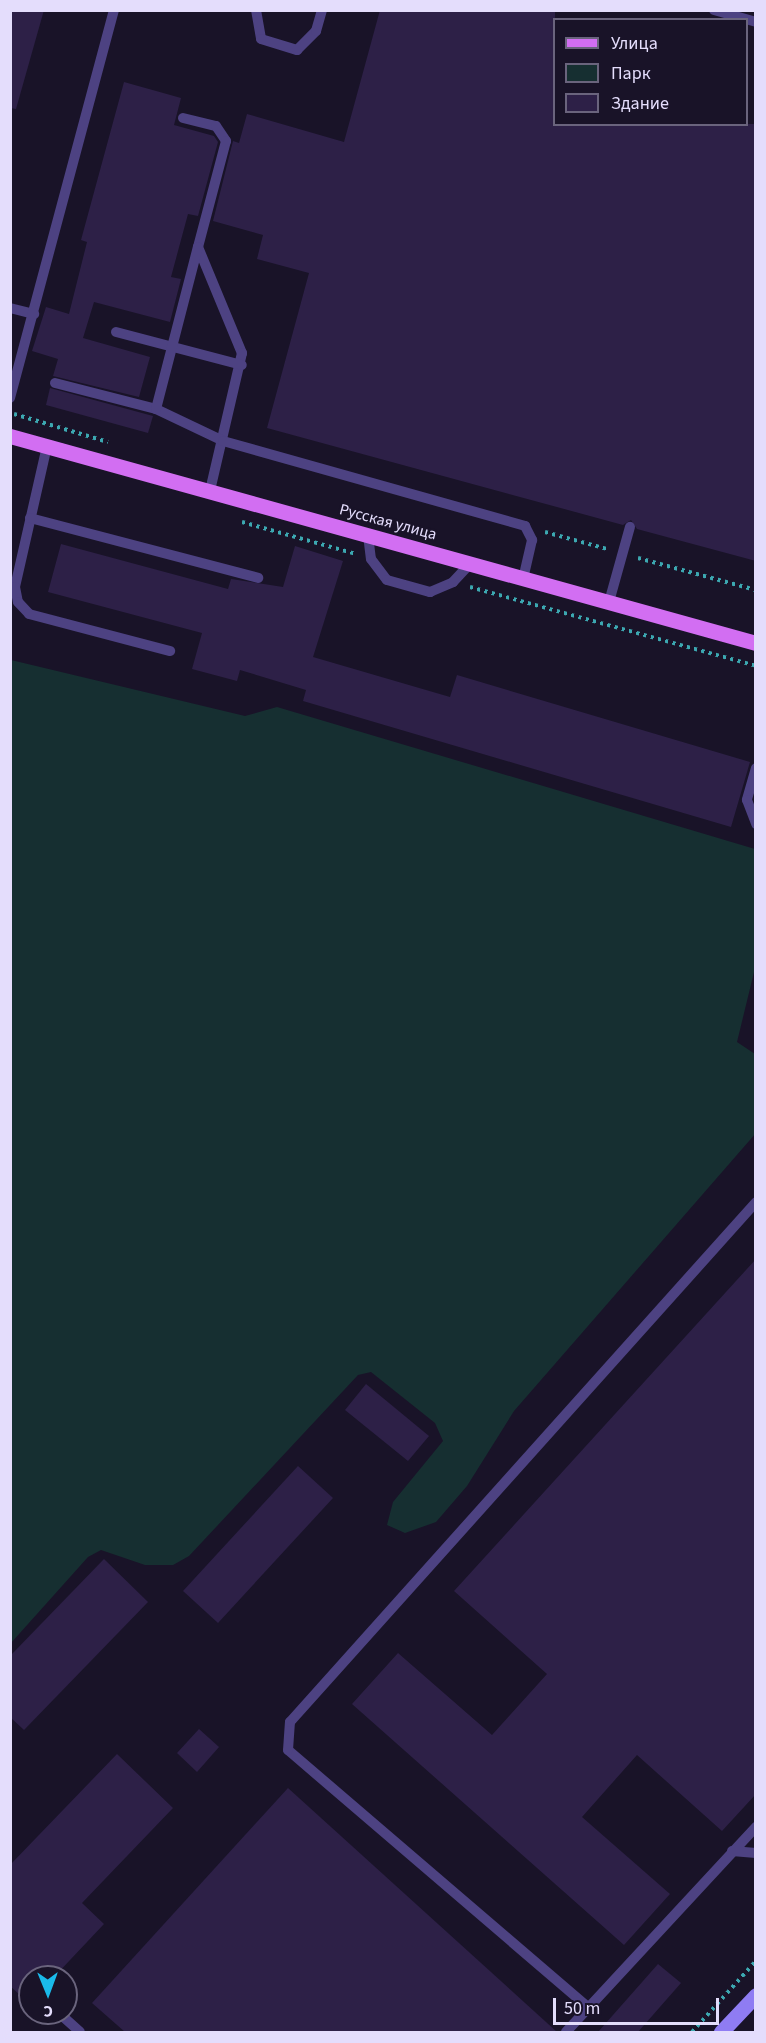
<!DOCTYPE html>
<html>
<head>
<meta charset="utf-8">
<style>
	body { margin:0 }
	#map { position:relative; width:766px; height:2043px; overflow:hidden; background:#191328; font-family:"Source Sans 3",sans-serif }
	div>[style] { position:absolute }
	.green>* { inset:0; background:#162f31 }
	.building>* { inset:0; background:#2d2047 }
	.path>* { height:4px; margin-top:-2px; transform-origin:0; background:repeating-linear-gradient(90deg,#3ca8b1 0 3px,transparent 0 7.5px) }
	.lane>* { height:10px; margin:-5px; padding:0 5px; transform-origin:5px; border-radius:5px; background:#4d4282 }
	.secondary>* { height:15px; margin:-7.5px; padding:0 7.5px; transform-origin:7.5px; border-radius:7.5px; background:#8f7cf3 }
	.primary>* { height:15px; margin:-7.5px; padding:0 7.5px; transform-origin:7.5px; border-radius:7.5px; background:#d26ef2 }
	span { translate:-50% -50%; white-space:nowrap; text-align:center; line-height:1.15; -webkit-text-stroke:4.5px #191328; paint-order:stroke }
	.street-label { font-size:16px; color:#e4ddfc }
	.frame { position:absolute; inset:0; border:12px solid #e4ddfc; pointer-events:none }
	.legend { position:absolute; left:553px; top:18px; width:195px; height:108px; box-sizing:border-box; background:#191328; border:2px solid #6a647d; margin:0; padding:8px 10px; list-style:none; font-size:18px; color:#e4ddfc }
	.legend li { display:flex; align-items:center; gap:12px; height:30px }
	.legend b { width:30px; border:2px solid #6a647d }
	.north { position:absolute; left:18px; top:1965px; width:60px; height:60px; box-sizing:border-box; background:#191328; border:2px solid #6a647d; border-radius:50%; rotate:179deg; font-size:16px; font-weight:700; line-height:24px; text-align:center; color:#e4ddfc }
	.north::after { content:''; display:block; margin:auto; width:21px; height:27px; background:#1abaea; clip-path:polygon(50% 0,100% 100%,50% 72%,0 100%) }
	.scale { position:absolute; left:553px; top:1998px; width:166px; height:27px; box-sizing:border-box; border:3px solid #e4ddfc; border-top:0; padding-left:8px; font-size:18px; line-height:21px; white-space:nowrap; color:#e4ddfc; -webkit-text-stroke:4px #191328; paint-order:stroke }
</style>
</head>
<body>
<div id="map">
	<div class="green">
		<div style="clip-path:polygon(11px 660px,245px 716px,277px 707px,755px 849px,755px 968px,737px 1042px,755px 1054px,756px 1133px,514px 1411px,467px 1486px,436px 1522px,405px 1533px,387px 1525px,393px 1502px,443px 1441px,435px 1423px,371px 1372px,358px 1375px,189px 1556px,173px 1565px,145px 1565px,101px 1550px,88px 1557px,11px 1643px)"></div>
	</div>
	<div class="building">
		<div style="clip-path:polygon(10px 10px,44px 10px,16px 109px,10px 108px)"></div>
		<div style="clip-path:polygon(380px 10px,555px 10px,555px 124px,756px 124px,756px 561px,637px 529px,631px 520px,623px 525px,267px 428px,309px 273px,257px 259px,263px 235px,213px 221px,233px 141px,239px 143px,247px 114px,344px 142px)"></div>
		<div style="clip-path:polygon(124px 82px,181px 98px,174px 125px,214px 136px,218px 142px,198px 216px,188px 214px,171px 277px,181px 279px,170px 322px,94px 302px,83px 338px,150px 357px,139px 397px,53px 376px,58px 359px,32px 351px,46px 307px,69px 314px,87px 242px,81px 240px)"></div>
		<div style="clip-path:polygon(50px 388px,153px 416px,148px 433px,46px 405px)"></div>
		<div style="clip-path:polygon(61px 544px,228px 589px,231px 579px,283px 587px,295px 546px,343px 561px,313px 657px,450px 697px,457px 675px,750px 762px,731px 827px,303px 701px,306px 690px,240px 670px,237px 681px,192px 669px,202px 633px,48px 592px)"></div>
		<div style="clip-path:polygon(756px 1259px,756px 1794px,722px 1831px,637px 1755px,582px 1817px,670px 1894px,624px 1945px,352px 1704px,398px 1653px,492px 1735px,547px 1674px,454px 1591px)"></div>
		<div style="clip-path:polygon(366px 1384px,429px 1436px,408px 1461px,345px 1410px)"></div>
		<div style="clip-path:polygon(298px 1466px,333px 1498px,218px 1623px,183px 1591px)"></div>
		<div style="clip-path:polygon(104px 1559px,148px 1602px,24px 1730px,10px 1717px,10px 1656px)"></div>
		<div style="clip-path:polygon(199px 1729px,219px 1747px,197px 1772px,177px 1753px)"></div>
		<div style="clip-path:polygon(117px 1754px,173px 1808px,82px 1903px,104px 1924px,54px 1977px,30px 1977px,30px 2004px,10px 1986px,10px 1865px)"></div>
		<div style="clip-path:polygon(288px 1788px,557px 2032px,125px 2032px,92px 2003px)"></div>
		<div style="clip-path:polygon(658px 1964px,681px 1983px,638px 2032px,598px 2032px)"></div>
	</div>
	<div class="path">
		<div style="left:14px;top:414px;width:98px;rotate:16.6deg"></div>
		<div style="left:242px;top:522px;width:118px;rotate:15.7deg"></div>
		<div style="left:545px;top:532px;width:64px;rotate:15.3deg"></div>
		<div style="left:638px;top:558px;width:122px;rotate:15.2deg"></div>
		<div style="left:470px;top:587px;width:297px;rotate:15.4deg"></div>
		<div style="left:692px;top:2032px;width:96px;rotate:-48deg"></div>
	</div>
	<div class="lane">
		<div style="left:256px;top:10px;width:29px;rotate:80deg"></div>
		<div style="left:261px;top:39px;width:38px;rotate:17deg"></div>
		<div style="left:297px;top:50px;width:27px;rotate:-45deg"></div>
		<div style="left:316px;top:31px;width:22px;rotate:-74deg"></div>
		<div style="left:714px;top:10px;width:44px;rotate:15.9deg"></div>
		<div style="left:183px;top:118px;width:34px;rotate:14deg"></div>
		<div style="left:216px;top:126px;width:18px;rotate:56deg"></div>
		<div style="left:226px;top:141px;width:110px;rotate:104.8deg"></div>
		<div style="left:198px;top:247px;width:115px;rotate:67.5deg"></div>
		<div style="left:242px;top:353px;width:142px;rotate:103.1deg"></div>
		<div style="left:10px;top:308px;width:25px;rotate:14deg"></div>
		<div style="left:116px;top:332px;width:130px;rotate:14.7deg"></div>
		<div style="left:55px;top:383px;width:104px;rotate:14.4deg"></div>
		<div style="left:156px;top:409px;width:74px;rotate:25.5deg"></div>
		<div style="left:223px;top:441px;width:314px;rotate:15.7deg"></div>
		<div style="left:525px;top:526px;width:16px;rotate:63deg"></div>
		<div style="left:532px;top:540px;width:39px;rotate:103deg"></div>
		<div style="left:10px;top:398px;width:402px;rotate:-75deg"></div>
		<div style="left:156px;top:409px;width:167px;rotate:-75.5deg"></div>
		<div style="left:47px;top:446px;width:145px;rotate:102.8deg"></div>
		<div style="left:15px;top:587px;width:15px;rotate:79deg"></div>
		<div style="left:18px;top:602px;width:16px;rotate:47deg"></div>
		<div style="left:29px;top:614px;width:146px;rotate:14.7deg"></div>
		<div style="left:30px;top:518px;width:236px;rotate:14.7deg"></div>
		<div style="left:368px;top:535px;width:24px;rotate:83deg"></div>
		<div style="left:371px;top:559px;width:26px;rotate:53deg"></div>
		<div style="left:387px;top:580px;width:45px;rotate:15.6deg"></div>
		<div style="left:430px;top:592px;width:25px;rotate:-23deg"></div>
		<div style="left:453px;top:582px;width:26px;rotate:-47deg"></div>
		<div style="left:609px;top:602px;width:78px;rotate:-74.4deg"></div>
		<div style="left:756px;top:768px;width:33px;rotate:106deg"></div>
		<div style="left:747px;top:800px;width:26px;rotate:69deg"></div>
		<div style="left:732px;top:1851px;width:24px;rotate:5deg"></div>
		<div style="left:589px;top:2008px;width:396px;rotate:-139.4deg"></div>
		<div style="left:288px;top:1750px;width:28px;rotate:-86deg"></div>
		<div style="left:290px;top:1722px;width:698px;rotate:-48.13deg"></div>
		<div style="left:59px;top:2013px;width:28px;rotate:42deg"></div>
		<div style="left:566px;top:2032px;width:280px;rotate:-47.2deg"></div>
	</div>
	<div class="secondary">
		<div style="left:721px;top:2032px;width:51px;rotate:-46.6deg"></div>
	</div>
	<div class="primary">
		<div style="left:10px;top:436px;width:774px;rotate:15.51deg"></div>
	</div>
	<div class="street-label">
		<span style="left:388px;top:522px;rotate:15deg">Русская улица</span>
	</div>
	<div class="frame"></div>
	<ul class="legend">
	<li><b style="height:8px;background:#d26ef2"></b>Улица</li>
	<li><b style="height:16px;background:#162f31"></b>Парк</li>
	<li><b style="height:16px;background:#2d2047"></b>Здание</li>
	</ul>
	<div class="north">С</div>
	<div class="scale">50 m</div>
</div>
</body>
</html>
